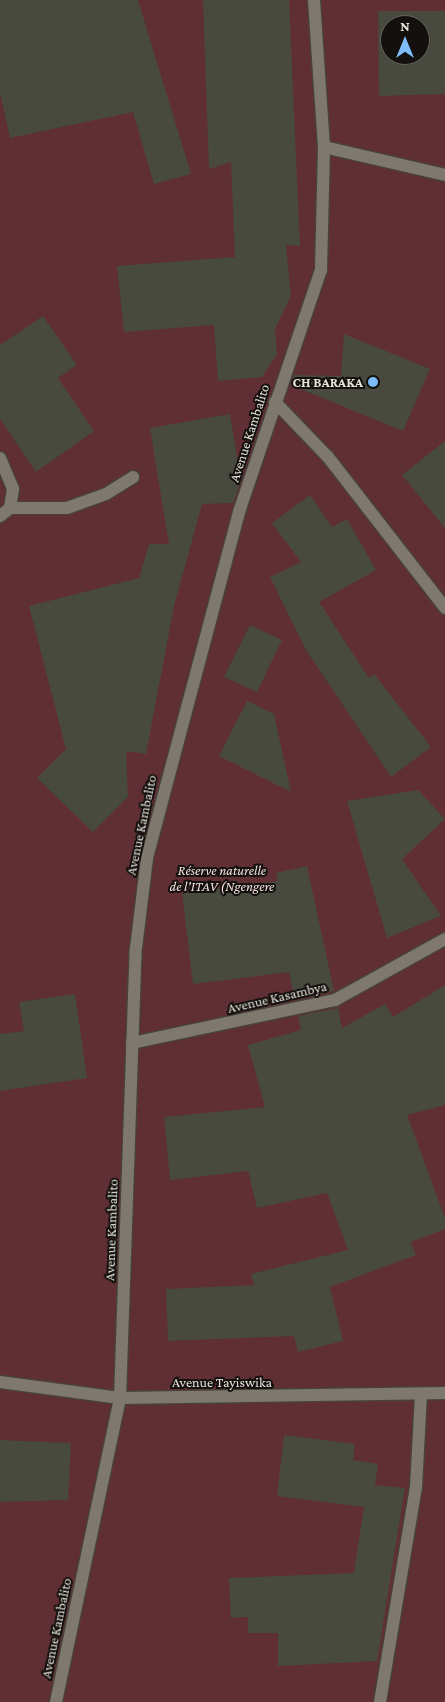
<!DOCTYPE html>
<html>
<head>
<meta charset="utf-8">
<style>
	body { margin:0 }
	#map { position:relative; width:445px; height:1702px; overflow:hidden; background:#2c271f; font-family:"Crimson Pro",serif }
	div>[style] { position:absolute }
	.green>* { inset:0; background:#602f35 }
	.building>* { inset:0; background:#48493f }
	.roads { filter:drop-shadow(1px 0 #47433b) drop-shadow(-1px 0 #47433b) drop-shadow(0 1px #47433b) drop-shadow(0 -1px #47433b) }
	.lane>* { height:12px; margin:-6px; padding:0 6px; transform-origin:6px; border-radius:6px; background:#7e786e }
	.street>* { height:12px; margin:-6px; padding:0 6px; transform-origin:6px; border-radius:6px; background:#7e786e }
	.dots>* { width:14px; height:14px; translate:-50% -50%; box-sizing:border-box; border:2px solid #13100d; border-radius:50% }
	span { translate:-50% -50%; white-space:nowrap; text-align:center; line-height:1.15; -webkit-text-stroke:4px #13100d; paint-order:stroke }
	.poi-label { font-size:14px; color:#e7e4de; font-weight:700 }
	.right { translate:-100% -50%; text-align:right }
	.street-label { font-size:14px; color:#e7e4de }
	.park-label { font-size:14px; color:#f3dfe0; font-style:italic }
	.north { position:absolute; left:380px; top:15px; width:50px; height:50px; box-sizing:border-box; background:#13100d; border:1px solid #686561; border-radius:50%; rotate:0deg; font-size:14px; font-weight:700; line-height:20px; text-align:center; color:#e7e4de }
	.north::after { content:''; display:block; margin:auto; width:18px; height:22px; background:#7fbdfa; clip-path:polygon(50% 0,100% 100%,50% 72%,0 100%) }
</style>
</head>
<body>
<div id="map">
	<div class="green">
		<div style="clip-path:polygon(evenodd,0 0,445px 0,445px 1702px,0 1702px,0 0,390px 25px,420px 25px,420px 55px,390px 55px,390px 25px)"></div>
	</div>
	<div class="building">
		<div style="clip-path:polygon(0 0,138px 0,191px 174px,154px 184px,133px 112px,10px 138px,0 92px)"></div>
		<div style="clip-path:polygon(203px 0,289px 0,300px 246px,286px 245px,291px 296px,275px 329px,277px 354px,262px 377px,218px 381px,214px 325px,124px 332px,117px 266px,235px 257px,231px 162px,209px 169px)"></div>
		<div style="clip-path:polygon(evenodd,378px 11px,445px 11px,445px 94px,379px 96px,378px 11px,390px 25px,420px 25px,420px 55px,390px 55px,390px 25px)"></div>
		<div style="clip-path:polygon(43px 316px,77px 365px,58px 378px,94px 431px,36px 472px,0 419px,0 345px)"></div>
		<div style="clip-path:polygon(344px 334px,430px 369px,403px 431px,291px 385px,294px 375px,341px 376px)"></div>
		<div style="clip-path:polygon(230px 414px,241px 481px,233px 503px,202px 504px,174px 606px,146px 754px,126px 751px,128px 797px,93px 832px,37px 778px,66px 749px,29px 606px,139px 578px,149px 544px,169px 544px,150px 428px)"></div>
		<div style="clip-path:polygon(445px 441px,445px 528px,402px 475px)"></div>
		<div style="clip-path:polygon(310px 495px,332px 527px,347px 519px,376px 570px,319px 602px,369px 678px,374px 674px,431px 747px,391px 777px,306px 650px,270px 577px,301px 562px,272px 523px)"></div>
		<div style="clip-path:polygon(250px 625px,282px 640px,257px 692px,224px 677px)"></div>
		<div style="clip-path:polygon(247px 701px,274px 714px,291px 792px,219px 756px)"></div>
		<div style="clip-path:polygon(418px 790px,445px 819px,402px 859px,441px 916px,387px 938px,347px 801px)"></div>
		<div style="clip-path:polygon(307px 866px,334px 991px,295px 1000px,289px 972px,193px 984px,182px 893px,278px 881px,276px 873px)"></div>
		<div style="clip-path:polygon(445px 985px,445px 1105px,407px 1115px,445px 1218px,445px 1229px,411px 1242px,416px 1255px,330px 1287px,343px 1341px,298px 1352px,294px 1336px,168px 1341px,166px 1289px,254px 1285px,251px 1274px,348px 1250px,327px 1193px,257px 1208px,248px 1171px,170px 1180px,164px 1117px,265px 1107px,248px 1045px,301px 1030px,298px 1016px,338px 1008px,342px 1028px,385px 1004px,393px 1017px)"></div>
		<div style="clip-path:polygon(75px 994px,87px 1078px,0 1091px,0 1034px,24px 1031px,19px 1002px)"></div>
		<div style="clip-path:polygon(284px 1435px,355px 1444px,353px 1460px,378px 1464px,375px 1485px,405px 1488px,377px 1661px,278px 1666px,278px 1633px,248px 1633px,248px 1617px,231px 1618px,229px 1578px,354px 1573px,364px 1507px,277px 1496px)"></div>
		<div style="clip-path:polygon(0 1440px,71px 1443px,68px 1500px,0 1502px)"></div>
	</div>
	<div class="roads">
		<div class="lane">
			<div style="left:0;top:458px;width:34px;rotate:67deg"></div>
			<div style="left:13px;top:489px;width:19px;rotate:99deg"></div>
			<div style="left:10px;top:508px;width:13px;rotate:141deg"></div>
			<div style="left:10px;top:508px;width:57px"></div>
			<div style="left:67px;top:508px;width:41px;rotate:-19.7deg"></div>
			<div style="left:106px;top:494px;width:32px;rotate:-32deg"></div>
		</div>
		<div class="street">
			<div style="left:324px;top:147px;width:124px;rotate:13deg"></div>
			<div style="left:275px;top:402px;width:76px;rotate:46.1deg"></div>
			<div style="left:328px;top:457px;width:191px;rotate:52.2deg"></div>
			<div style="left:132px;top:1043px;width:208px;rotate:-12deg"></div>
			<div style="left:335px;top:1000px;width:126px;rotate:-29deg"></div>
			<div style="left:0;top:1382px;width:121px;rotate:7.6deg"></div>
			<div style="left:120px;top:1398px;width:325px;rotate:-0.9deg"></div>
			<div style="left:56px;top:1702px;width:311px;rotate:-78.1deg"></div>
			<div style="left:120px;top:1398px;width:450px;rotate:-88deg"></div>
			<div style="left:136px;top:948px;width:91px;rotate:-83deg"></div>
			<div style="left:147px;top:858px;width:361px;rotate:-75.1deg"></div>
			<div style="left:240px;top:509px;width:252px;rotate:-71.3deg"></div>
			<div style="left:321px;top:270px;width:123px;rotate:-88.6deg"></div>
			<div style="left:324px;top:147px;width:147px;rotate:-93.9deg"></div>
			<div style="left:380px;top:1702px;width:218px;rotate:-80.5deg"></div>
			<div style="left:416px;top:1487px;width:91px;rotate:-86.9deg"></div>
		</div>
	</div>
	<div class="dots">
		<div style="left:373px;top:382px;background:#7fbdfa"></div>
	</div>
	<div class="poi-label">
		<span class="right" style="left:363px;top:382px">CH BARAKA</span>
	</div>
	<div class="street-label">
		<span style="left:249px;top:433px;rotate:-72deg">Avenue Kambalito</span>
		<span style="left:141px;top:825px;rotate:-78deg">Avenue Kambalito</span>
		<span style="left:277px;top:997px;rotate:-13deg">Avenue Kasambya</span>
		<span style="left:111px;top:1230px;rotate:-88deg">Avenue Kambalito</span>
		<span style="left:222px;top:1382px">Avenue Tayiswika</span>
		<span style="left:56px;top:1628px;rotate:-78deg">Avenue Kambalito</span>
	</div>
	<div class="park-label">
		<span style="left:222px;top:878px">Réserve naturelle<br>de l'ITAV (Ngengere</span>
	</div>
	<div class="north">N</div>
</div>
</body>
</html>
